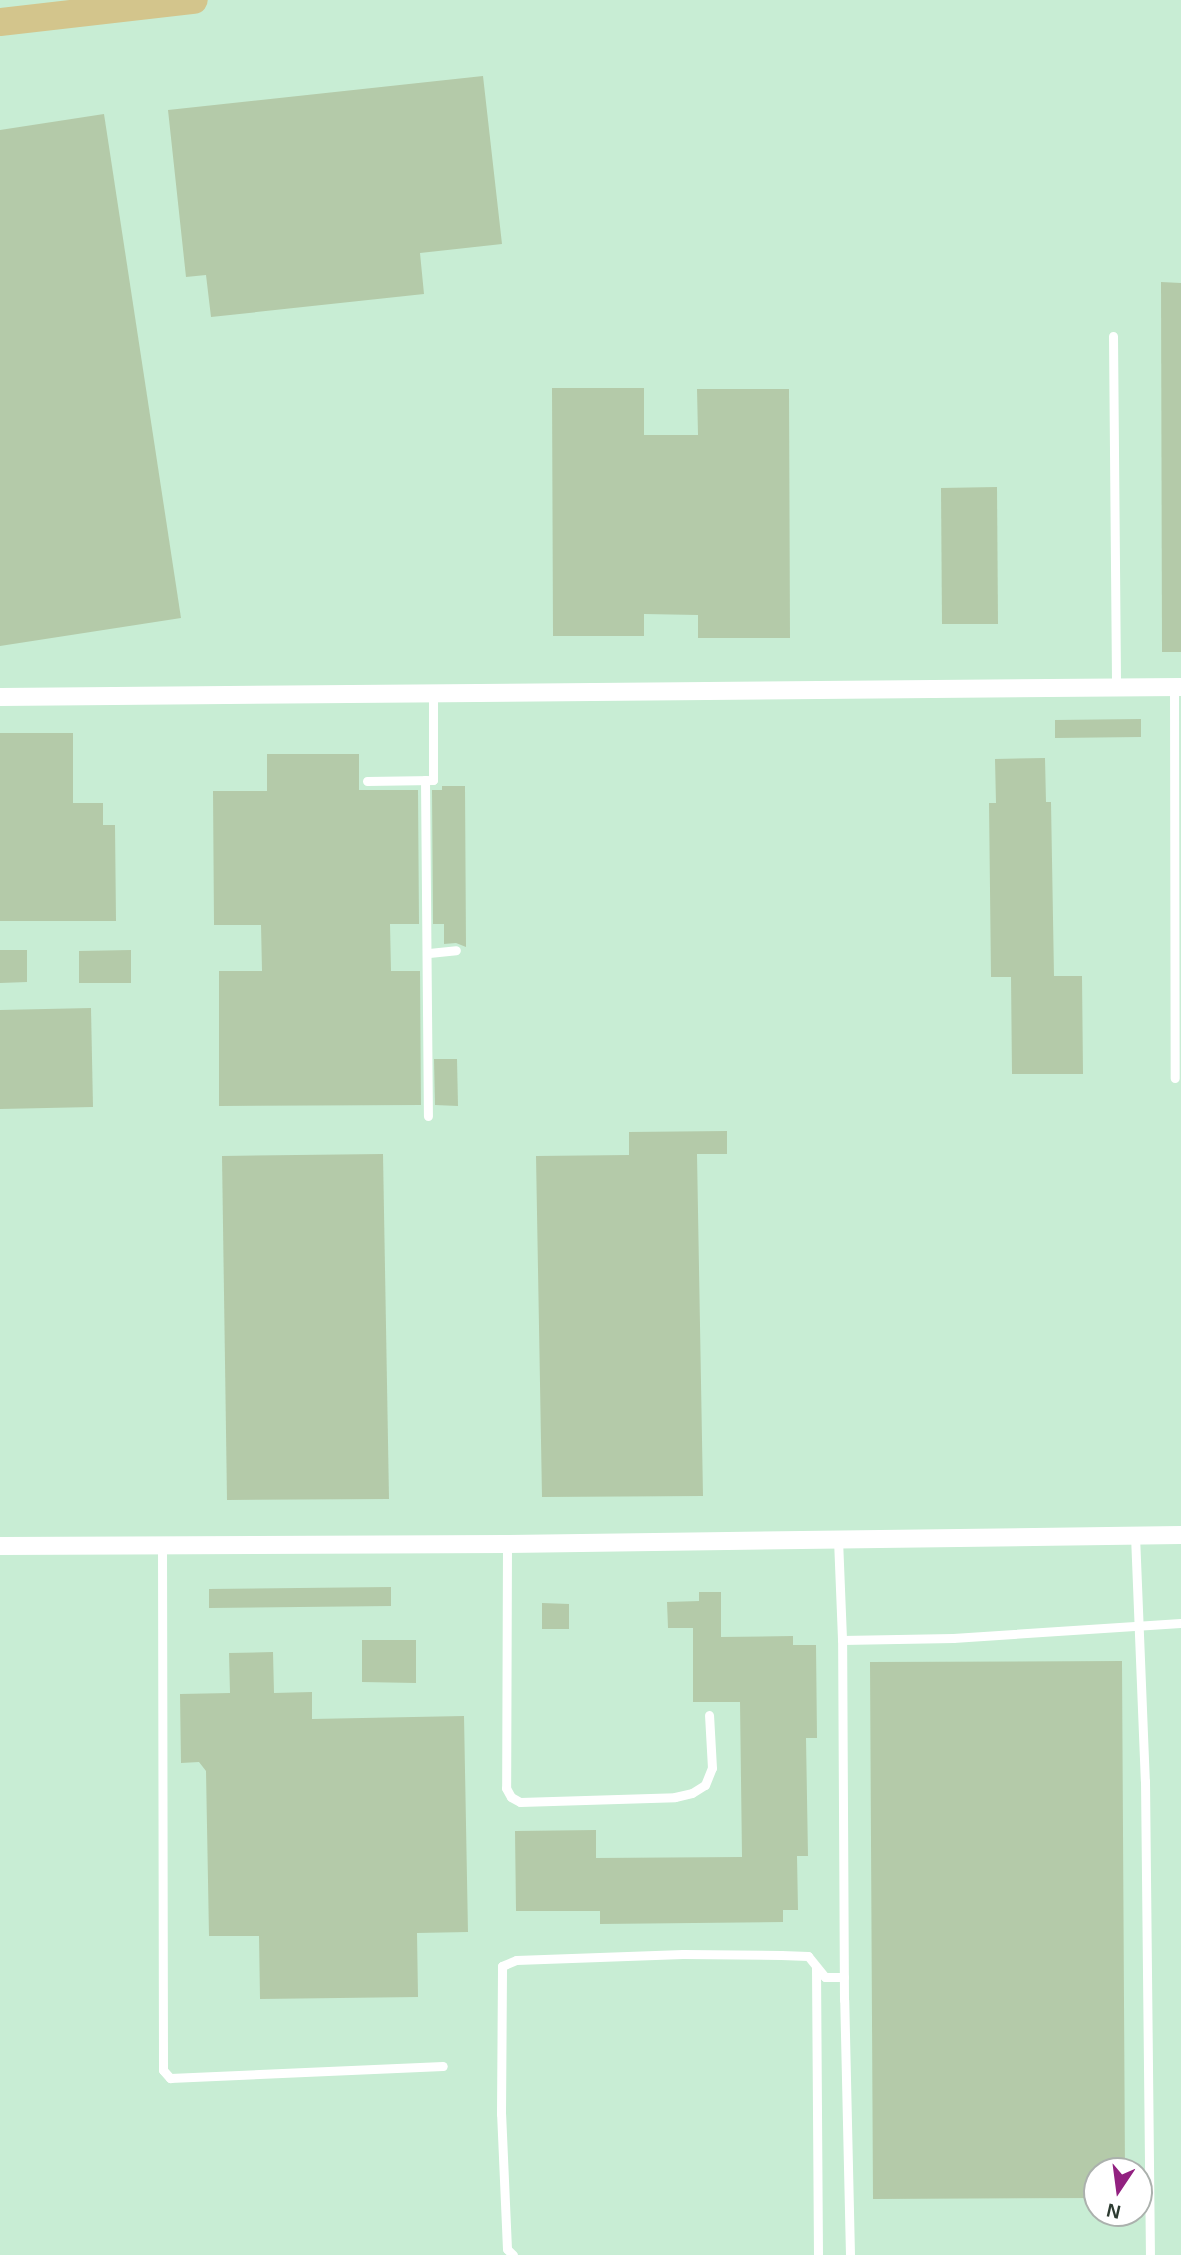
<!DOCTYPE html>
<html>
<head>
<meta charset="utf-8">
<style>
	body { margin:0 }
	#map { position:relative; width:1181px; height:2255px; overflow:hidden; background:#c8edd4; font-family:Helvetica,sans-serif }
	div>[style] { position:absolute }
	.building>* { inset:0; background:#b4caa9 }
	.service>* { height:9px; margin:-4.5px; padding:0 4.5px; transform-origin:4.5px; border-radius:4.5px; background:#fff }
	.minor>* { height:18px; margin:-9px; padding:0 9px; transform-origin:9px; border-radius:9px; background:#fff }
	.primary>* { height:28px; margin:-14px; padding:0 14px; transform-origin:14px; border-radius:14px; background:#d3c58c }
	span { translate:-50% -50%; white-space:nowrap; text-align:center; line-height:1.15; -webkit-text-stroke:6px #fff; paint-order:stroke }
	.north { position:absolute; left:1083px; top:2157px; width:70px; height:70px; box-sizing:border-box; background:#fff; border:2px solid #abb1ad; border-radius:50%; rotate:193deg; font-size:19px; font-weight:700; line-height:28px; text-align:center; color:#2c3b31 }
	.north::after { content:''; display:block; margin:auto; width:24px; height:32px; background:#922180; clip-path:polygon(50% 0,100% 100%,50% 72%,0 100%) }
</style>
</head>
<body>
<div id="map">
	<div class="building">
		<div style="clip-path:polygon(483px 76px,502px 244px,420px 253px,424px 294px,211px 317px,206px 275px,186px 277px,168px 110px)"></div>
		<div style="clip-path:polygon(104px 114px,181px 618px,0 646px,0 130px)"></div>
		<div style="clip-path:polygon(1161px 282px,1181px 283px,1181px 652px,1162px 652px)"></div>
		<div style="clip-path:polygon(552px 388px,644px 388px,644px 435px,698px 435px,697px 389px,789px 389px,790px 638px,698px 638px,698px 615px,644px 614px,644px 636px,553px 636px)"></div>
		<div style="clip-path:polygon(997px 487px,998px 624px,942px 624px,941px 488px)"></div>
		<div style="clip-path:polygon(1141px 719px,1141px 737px,1055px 738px,1055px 720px)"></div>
		<div style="clip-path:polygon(0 733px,73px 733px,73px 803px,103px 803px,103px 825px,115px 825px,116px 921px,0 921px)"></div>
		<div style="clip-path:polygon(267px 754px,359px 754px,359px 790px,418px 790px,419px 924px,390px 924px,391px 971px,420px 971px,421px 1105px,219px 1106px,219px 971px,262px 971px,261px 925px,214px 925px,213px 791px,267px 791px)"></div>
		<div style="clip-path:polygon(1045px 758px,1046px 802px,1051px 802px,1054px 976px,1082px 976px,1083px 1074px,1012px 1074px,1011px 977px,991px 977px,989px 803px,996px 803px,995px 759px)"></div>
		<div style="clip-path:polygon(442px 786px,465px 786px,466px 947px,456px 943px,444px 944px,444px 924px,433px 924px,432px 790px,442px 790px)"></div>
		<div style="clip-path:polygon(0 950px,27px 950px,27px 982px,0 983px)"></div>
		<div style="clip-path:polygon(131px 950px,131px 983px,79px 983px,79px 951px)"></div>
		<div style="clip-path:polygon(91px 1008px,93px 1107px,0 1109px,0 1010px)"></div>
		<div style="clip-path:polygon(434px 1059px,457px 1059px,458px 1106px,435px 1105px)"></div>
		<div style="clip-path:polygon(727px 1131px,727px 1154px,697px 1154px,703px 1496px,542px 1497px,536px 1156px,629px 1155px,629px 1132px)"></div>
		<div style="clip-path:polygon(383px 1154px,389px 1499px,227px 1500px,222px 1156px)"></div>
		<div style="clip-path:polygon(391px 1587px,391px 1606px,209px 1608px,209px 1589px)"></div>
		<div style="clip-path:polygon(699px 1592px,721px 1592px,721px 1637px,793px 1636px,793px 1645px,816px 1645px,817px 1738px,806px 1738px,808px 1856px,797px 1856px,798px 1910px,783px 1910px,783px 1922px,600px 1924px,600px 1911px,516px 1911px,515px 1831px,596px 1830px,596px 1858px,742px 1857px,740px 1702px,693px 1702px,693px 1628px,668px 1628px,667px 1602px,699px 1601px)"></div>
		<div style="clip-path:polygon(542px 1603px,569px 1604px,569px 1629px,542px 1629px)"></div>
		<div style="clip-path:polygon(362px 1640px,416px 1640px,416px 1683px,362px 1682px)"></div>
		<div style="clip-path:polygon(273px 1652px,274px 1693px,312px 1692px,312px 1719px,464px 1716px,468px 1932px,417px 1933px,418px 1997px,260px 1999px,259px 1936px,209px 1936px,206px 1771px,199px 1762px,181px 1763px,180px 1694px,230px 1693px,229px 1653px)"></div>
		<div style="clip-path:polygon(1122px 1661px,1125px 2171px,1097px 2171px,1097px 2198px,873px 2199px,870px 1662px)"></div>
	</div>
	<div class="service">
		<div style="left:1113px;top:336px;width:352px;rotate:89.5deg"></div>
		<div style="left:1174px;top:687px;width:391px;rotate:89.9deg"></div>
		<div style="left:425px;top:780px;width:336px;rotate:89.5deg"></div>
		<div style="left:367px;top:781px;width:66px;rotate:-0.9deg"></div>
		<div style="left:433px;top:780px;width:86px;rotate:-90deg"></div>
		<div style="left:429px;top:953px;width:27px;rotate:-6deg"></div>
		<div style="left:1135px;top:1535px;width:246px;rotate:87.7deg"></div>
		<div style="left:1145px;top:1781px;width:474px;rotate:89.4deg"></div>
		<div style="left:838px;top:1539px;width:101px;rotate:87.7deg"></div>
		<div style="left:507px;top:1544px;width:244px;rotate:90.2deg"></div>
		<div style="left:506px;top:1788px;width:10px;rotate:61deg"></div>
		<div style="left:511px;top:1797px;width:10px;rotate:29deg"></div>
		<div style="left:520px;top:1802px;width:155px;rotate:-1.8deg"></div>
		<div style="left:675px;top:1797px;width:17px;rotate:-13deg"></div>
		<div style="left:692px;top:1793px;width:15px;rotate:-32deg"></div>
		<div style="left:705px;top:1785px;width:18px;rotate:-68deg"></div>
		<div style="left:712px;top:1768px;width:53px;rotate:-93.2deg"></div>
		<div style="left:162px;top:1545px;width:525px;rotate:89.89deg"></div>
		<div style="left:163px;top:2070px;width:11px;rotate:49deg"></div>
		<div style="left:170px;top:2078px;width:273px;rotate:-2.5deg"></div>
		<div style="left:816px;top:1968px;width:287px;rotate:89.6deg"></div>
		<div style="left:513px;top:2255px;width:8px;rotate:-135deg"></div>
		<div style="left:507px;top:2249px;width:135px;rotate:-92.5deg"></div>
		<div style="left:501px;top:2114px;width:148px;rotate:-89.6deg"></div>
		<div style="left:502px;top:1966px;width:15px;rotate:-23deg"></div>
		<div style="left:516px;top:1960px;width:167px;rotate:-2.1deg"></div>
		<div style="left:683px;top:1954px;width:98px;rotate:0.6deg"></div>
		<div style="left:781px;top:1955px;width:27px;rotate:2deg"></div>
		<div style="left:808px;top:1956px;width:27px;rotate:51deg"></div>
		<div style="left:825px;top:1977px;width:19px"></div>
		<div style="left:850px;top:2255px;width:255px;rotate:-91.3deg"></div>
		<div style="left:844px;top:2000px;width:360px;rotate:-90.3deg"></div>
		<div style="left:842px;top:1640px;width:111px;rotate:-1deg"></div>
		<div style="left:953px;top:1638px;width:228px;rotate:-3.8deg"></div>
	</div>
	<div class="minor">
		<div style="left:0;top:697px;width:1181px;rotate:-0.49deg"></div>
		<div style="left:0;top:1546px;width:507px;rotate:-0.23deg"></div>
		<div style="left:507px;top:1544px;width:674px;rotate:-0.77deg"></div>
	</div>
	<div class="primary">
		<div style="left:0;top:22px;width:195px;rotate:-6.5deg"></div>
	</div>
	<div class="north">N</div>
</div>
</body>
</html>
